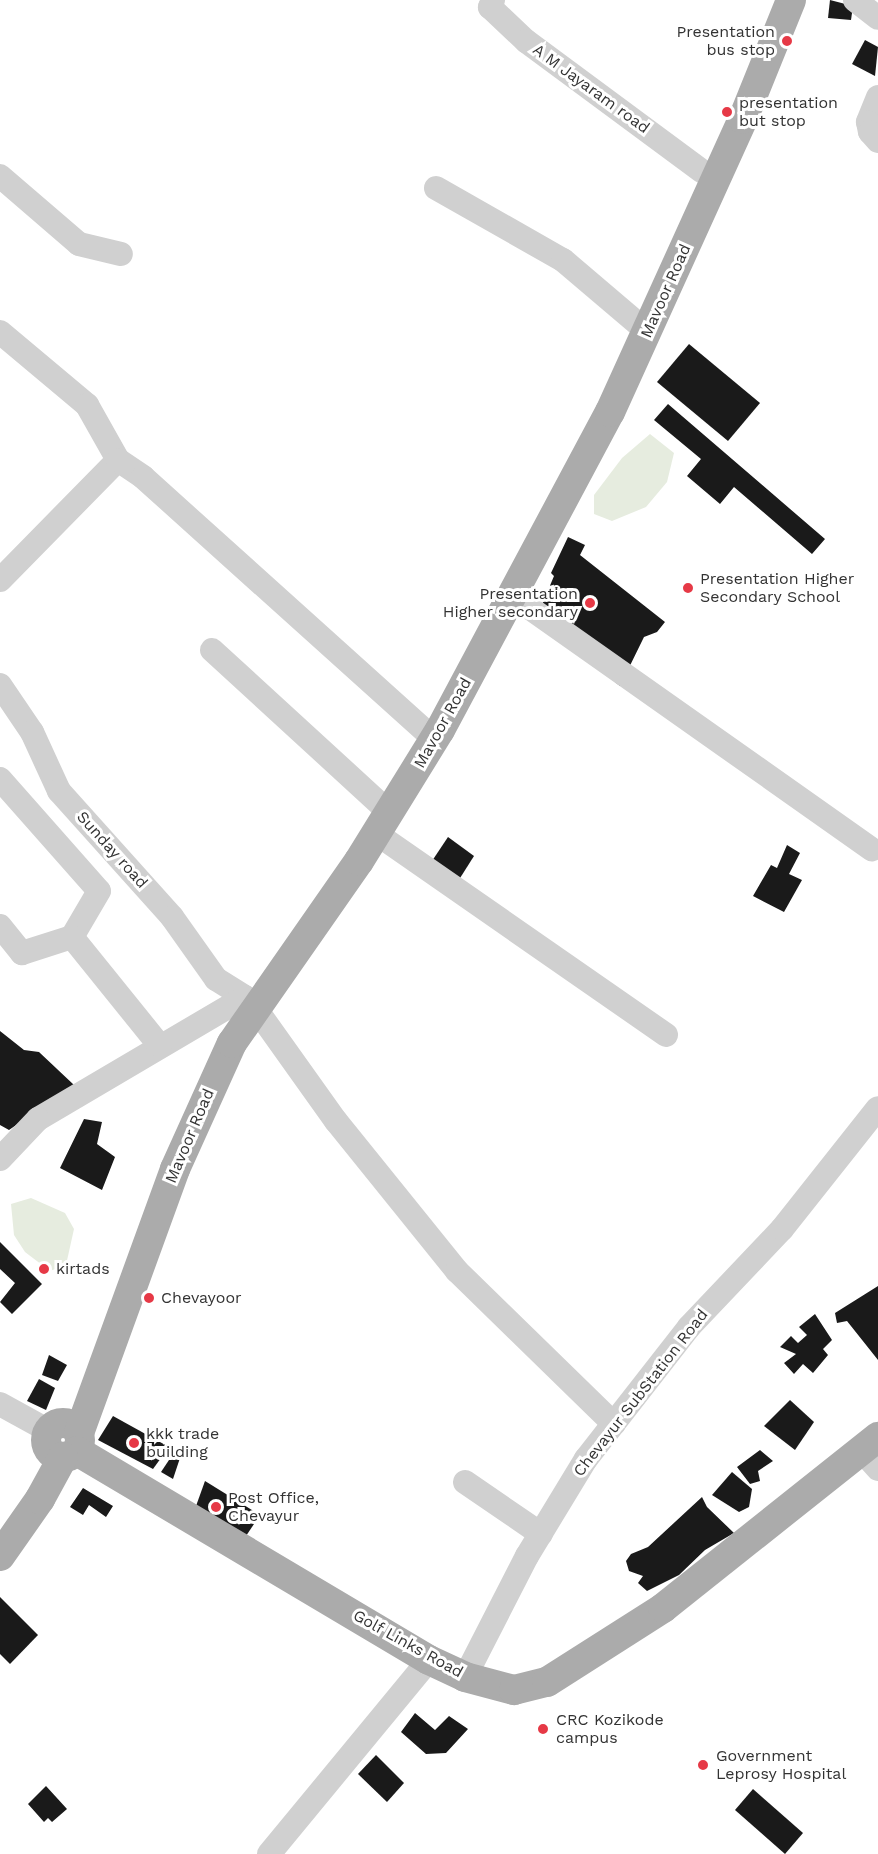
<!DOCTYPE html>
<html>
<head>
<meta charset="utf-8">
<style>
	body { margin:0 }
	#map { position:relative; width:878px; height:1854px; overflow:hidden; background:#fff; font-family:"Work Sans",sans-serif }
	div>[style] { position:absolute }
	.green>* { inset:0; background:#e6ecdf }
	.building>* { inset:0; background:#1a1a1a }
	.minor>* { height:24px; margin:-12px; padding:0 12px; transform-origin:12px; border-radius:12px; background:#d0d0d0 }
	.major>* { height:30px; margin:-15px; padding:0 15px; transform-origin:15px; border-radius:15px; background:#ababab }
	.major>.ring { margin:-15px; padding:0; box-sizing:content-box; background:none; border:30px solid #ababab; border-radius:50% }
	.dots>* { width:16px; height:16px; translate:-50% -50%; box-sizing:border-box; border:3px solid #fff; border-radius:50% }
	span { translate:-50% -50%; white-space:nowrap; text-align:center; line-height:1.15; -webkit-text-stroke:6px #fff; paint-order:stroke }
	.poi-label { font-size:16px; color:#333 }
	.right { translate:-100% -50%; text-align:right }
	.left { translate:0 -50%; text-align:left }
	.street-label { font-size:16px; color:#333 }
</style>
</head>
<body>
<div id="map">
	<div class="green">
		<div style="clip-path:polygon(650px 434px,674px 453px,667px 482px,646px 507px,612px 521px,594px 514px,594px 495px,622px 458px)"></div>
		<div style="clip-path:polygon(31px 1198px,65px 1213px,74px 1229px,66px 1265px,50px 1271px,25px 1252px,14px 1235px,11px 1204px)"></div>
	</div>
	<div class="building">
		<div style="clip-path:polygon(830px 0,853px 6px,851px 20px,828px 18px)"></div>
		<div style="clip-path:polygon(865px 40px,878px 47px,875px 76px,852px 64px)"></div>
		<div style="clip-path:polygon(689px 344px,760px 403px,728px 441px,657px 382px)"></div>
		<div style="clip-path:polygon(668px 404px,825px 539px,812px 554px,734px 487px,720px 504px,687px 476px,701px 459px,654px 420px)"></div>
		<div style="clip-path:polygon(568px 537px,585px 545px,580px 555px,665px 622px,657px 632px,644px 637px,620px 686px,536px 619px,554px 576px,551px 573px)"></div>
		<div style="clip-path:polygon(448px 837px,474px 856px,455px 886px,428px 867px)"></div>
		<div style="clip-path:polygon(787px 845px,800px 853px,789px 874px,802px 880px,784px 912px,753px 896px,771px 865px,777px 868px)"></div>
		<div style="clip-path:polygon(0 1031px,24px 1050px,39px 1052px,74px 1085px,9px 1130px,0 1125px)"></div>
		<div style="clip-path:polygon(84px 1119px,102px 1122px,97px 1144px,115px 1157px,102px 1190px,60px 1168px)"></div>
		<div style="clip-path:polygon(0 1242px,42px 1284px,12px 1314px,0 1302px,15px 1283px,0 1269px)"></div>
		<div style="clip-path:polygon(878px 1286px,878px 1360px,847px 1321px,837px 1323px,835px 1313px)"></div>
		<div style="clip-path:polygon(815px 1314px,832px 1340px,823px 1349px,828px 1355px,813px 1373px,803px 1364px,794px 1374px,784px 1363px,796px 1354px,780px 1347px,791px 1336px,798px 1343px,807px 1335px,799px 1327px)"></div>
		<div style="clip-path:polygon(49px 1355px,67px 1365px,58px 1381px,42px 1375px)"></div>
		<div style="clip-path:polygon(39px 1379px,55px 1388px,46px 1410px,27px 1401px)"></div>
		<div style="clip-path:polygon(790px 1400px,814px 1422px,795px 1450px,764px 1426px)"></div>
		<div style="clip-path:polygon(113px 1416px,169px 1447px,153px 1469px,98px 1440px)"></div>
		<div style="clip-path:polygon(760px 1450px,773px 1461px,758px 1471px,760px 1481px,750px 1484px,737px 1467px)"></div>
		<div style="clip-path:polygon(173px 1454px,180px 1458px,173px 1479px,161px 1472px)"></div>
		<div style="clip-path:polygon(732px 1472px,752px 1489px,749px 1507px,739px 1512px,712px 1495px)"></div>
		<div style="clip-path:polygon(205px 1481px,260px 1515px,246px 1536px,196px 1506px)"></div>
		<div style="clip-path:polygon(83px 1488px,113px 1506px,106px 1517px,89px 1505px,83px 1515px,70px 1507px)"></div>
		<div style="clip-path:polygon(702px 1497px,707px 1507px,734px 1533px,705px 1550px,679px 1575px,647px 1591px,638px 1583px,643px 1576px,629px 1571px,626px 1561px,631px 1554px,648px 1547px)"></div>
		<div style="clip-path:polygon(0 1597px,38px 1635px,10px 1664px,0 1654px)"></div>
		<div style="clip-path:polygon(415px 1713px,435px 1730px,449px 1716px,468px 1729px,446px 1753px,426px 1754px,401px 1732px)"></div>
		<div style="clip-path:polygon(376px 1755px,404px 1783px,387px 1802px,358px 1774px)"></div>
		<div style="clip-path:polygon(46px 1786px,67px 1809px,52px 1822px,48px 1818px,44px 1822px,28px 1804px)"></div>
		<div style="clip-path:polygon(753px 1789px,803px 1833px,785px 1854px,735px 1810px)"></div>
	</div>
	<div class="minor">
		<div style="left:493px;top:0;width:8px;rotate:113deg"></div>
		<div style="left:490px;top:7px;width:50px;rotate:43.4deg"></div>
		<div style="left:526px;top:41px;width:219px;rotate:36.5deg"></div>
		<div style="left:855px;top:0;width:29px;rotate:38deg"></div>
		<div style="left:878px;top:97px;width:27px;rotate:112deg"></div>
		<div style="left:868px;top:122px;width:10px;rotate:79deg"></div>
		<div style="left:870px;top:132px;width:12px;rotate:48deg"></div>
		<div style="left:0;top:176px;width:104px;rotate:40.7deg"></div>
		<div style="left:79px;top:244px;width:43px;rotate:13.4deg"></div>
		<div style="left:436px;top:188px;width:146px;rotate:29.6deg"></div>
		<div style="left:563px;top:260px;width:97px;rotate:40.4deg"></div>
		<div style="left:0;top:332px;width:114px;rotate:40deg"></div>
		<div style="left:87px;top:405px;width:63px;rotate:60.6deg"></div>
		<div style="left:0;top:580px;width:168px;rotate:-45.5deg"></div>
		<div style="left:118px;top:460px;width:30px;rotate:34deg"></div>
		<div style="left:143px;top:477px;width:378px;rotate:42deg"></div>
		<div style="left:510px;top:594px;width:443px;rotate:35.2deg"></div>
		<div style="left:212px;top:650px;width:228px;rotate:42.5deg"></div>
		<div style="left:0;top:685px;width:57px;rotate:55.8deg"></div>
		<div style="left:32px;top:732px;width:65px;rotate:65.4deg"></div>
		<div style="left:59px;top:791px;width:169px;rotate:48.1deg"></div>
		<div style="left:172px;top:917px;width:76px;rotate:54.6deg"></div>
		<div style="left:216px;top:979px;width:34px;rotate:32deg"></div>
		<div style="left:245px;top:997px;width:240px;rotate:149.5deg"></div>
		<div style="left:38px;top:1119px;width:55px;rotate:133.5deg"></div>
		<div style="left:0;top:779px;width:149px;rotate:48.5deg"></div>
		<div style="left:99px;top:891px;width:53px;rotate:120.4deg"></div>
		<div style="left:377px;top:834px;width:352px;rotate:34.8deg"></div>
		<div style="left:0;top:926px;width:35px;rotate:51deg"></div>
		<div style="left:22px;top:953px;width:52px;rotate:-17.7deg"></div>
		<div style="left:72px;top:937px;width:140px;rotate:51.1deg"></div>
		<div style="left:256px;top:1009px;width:138px;rotate:54.5deg"></div>
		<div style="left:336px;top:1121px;width:193px;rotate:51.1deg"></div>
		<div style="left:457px;top:1271px;width:219px;rotate:44.3deg"></div>
		<div style="left:0;top:1404px;width:56px;rotate:28.9deg"></div>
		<div style="left:860px;top:1449px;width:27px;rotate:48deg"></div>
		<div style="left:465px;top:1482px;width:92px;rotate:34.4deg"></div>
		<div style="left:465px;top:1677px;width:136px;rotate:-62.9deg"></div>
		<div style="left:527px;top:1556px;width:114px;rotate:-58.7deg"></div>
		<div style="left:586px;top:1459px;width:167px;rotate:-52deg"></div>
		<div style="left:689px;top:1327px;width:135px;rotate:-46.5deg"></div>
		<div style="left:782px;top:1229px;width:154px;rotate:-51.6deg"></div>
		<div style="left:269px;top:1854px;width:251px;rotate:-50.5deg"></div>
	</div>
	<div class="major">
		<div class="ring" style="left:46px;top:1423px;width:4px;height:4px"></div>
		<div style="left:79px;top:1433px;width:281px;rotate:-70deg"></div>
		<div style="left:175px;top:1169px;width:138px;rotate:-65.7deg"></div>
		<div style="left:232px;top:1043px;width:222px;rotate:-55.1deg"></div>
		<div style="left:359px;top:861px;width:154px;rotate:-58.3deg"></div>
		<div style="left:440px;top:730px;width:361px;rotate:-61.9deg"></div>
		<div style="left:610px;top:412px;width:322px;rotate:-65.6deg"></div>
		<div style="left:743px;top:119px;width:128px;rotate:-68deg"></div>
		<div style="left:77px;top:1451px;width:409px;rotate:30.7deg"></div>
		<div style="left:429px;top:1660px;width:40px;rotate:25deg"></div>
		<div style="left:465px;top:1677px;width:51px;rotate:14.9deg"></div>
		<div style="left:514px;top:1690px;width:34px;rotate:-14deg"></div>
		<div style="left:547px;top:1682px;width:138px;rotate:-32.5deg"></div>
		<div style="left:663px;top:1608px;width:275px;rotate:-38.5deg"></div>
		<div style="left:0;top:1556px;width:70px;rotate:-54.9deg"></div>
		<div style="left:40px;top:1499px;width:48px;rotate:-61.3deg"></div>
	</div>
	<div class="dots">
		<div style="left:787px;top:41px;background:#e63946"></div>
		<div style="left:727px;top:112px;background:#e63946"></div>
		<div style="left:688px;top:588px;background:#e63946"></div>
		<div style="left:590px;top:603px;background:#e63946"></div>
		<div style="left:44px;top:1269px;background:#e63946"></div>
		<div style="left:149px;top:1298px;background:#e63946"></div>
		<div style="left:134px;top:1443px;background:#e63946"></div>
		<div style="left:216px;top:1507px;background:#e63946"></div>
		<div style="left:543px;top:1729px;background:#e63946"></div>
		<div style="left:703px;top:1765px;background:#e63946"></div>
	</div>
	<div class="poi-label">
		<span class="right" style="left:775px;top:41px">Presentation<br>bus stop</span>
		<span class="left" style="left:739px;top:112px">presentation<br>but stop</span>
		<span class="left" style="left:700px;top:588px">Presentation Higher<br>Secondary School</span>
		<span class="right" style="left:578px;top:603px">Presentation<br>Higher secondary</span>
		<span class="left" style="left:56px;top:1269px">kirtads</span>
		<span class="left" style="left:161px;top:1298px">Chevayoor</span>
		<span class="left" style="left:146px;top:1443px">kkk trade<br>building</span>
		<span class="left" style="left:228px;top:1507px">Post Office,<br>Chevayur</span>
		<span class="left" style="left:556px;top:1729px">CRC Kozikode<br>campus</span>
		<span class="left" style="left:716px;top:1765px">Government<br>Leprosy Hospital</span>
	</div>
	<div class="street-label">
		<span style="left:591px;top:89px;rotate:36deg">A M Jayaram road</span>
		<span style="left:666px;top:291px;rotate:-66deg">Mavoor Road</span>
		<span style="left:443px;top:723px;rotate:-61deg">Mavoor Road</span>
		<span style="left:112px;top:850px;rotate:48deg">Sunday road</span>
		<span style="left:190px;top:1136px;rotate:-67deg">Mavoor Road</span>
		<span style="left:641px;top:1393px;rotate:-52deg">Chevayur SubStation Road</span>
		<span style="left:408px;top:1644px;rotate:29deg">Golf Links Road</span>
	</div>
</div>
</body>
</html>
